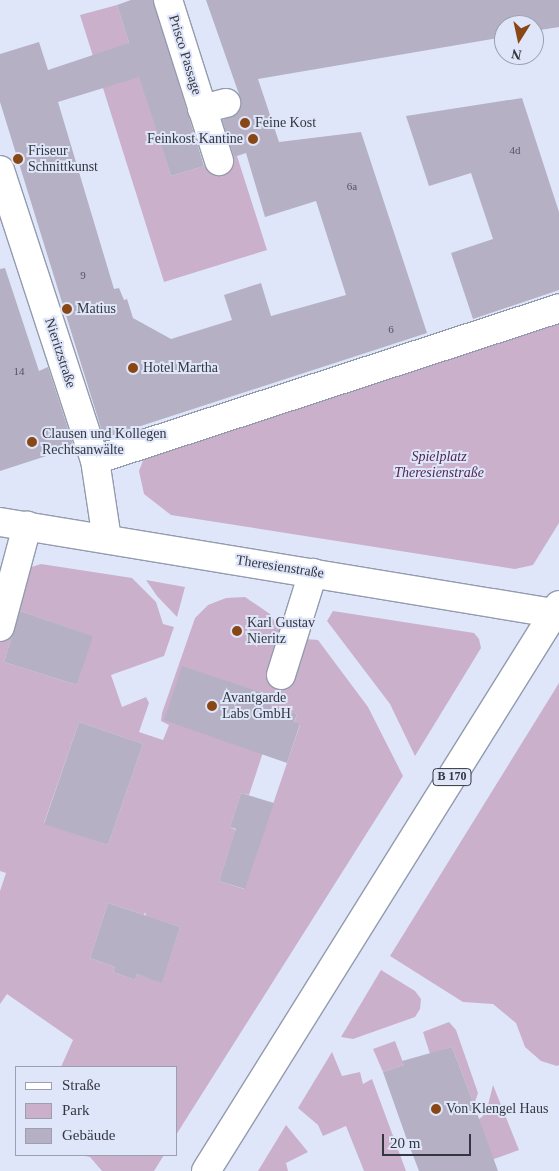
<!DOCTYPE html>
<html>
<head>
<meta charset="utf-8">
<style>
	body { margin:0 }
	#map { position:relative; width:559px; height:1171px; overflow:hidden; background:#dfe6fa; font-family:"Times New Roman",serif }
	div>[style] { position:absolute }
	.green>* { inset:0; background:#cbb0cb }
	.building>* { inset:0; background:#b5b0c3 }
	.roads { filter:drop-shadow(1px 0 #939bad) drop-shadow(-1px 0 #939bad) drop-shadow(0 1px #939bad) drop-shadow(0 -1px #939bad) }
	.minor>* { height:28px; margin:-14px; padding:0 14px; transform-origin:14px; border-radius:14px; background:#fff }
	.major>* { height:28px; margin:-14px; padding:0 14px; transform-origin:14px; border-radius:14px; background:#fff }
	.dots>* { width:14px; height:14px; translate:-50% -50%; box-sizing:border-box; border:2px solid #dfe6fa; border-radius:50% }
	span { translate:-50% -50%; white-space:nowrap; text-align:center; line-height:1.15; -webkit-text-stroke:4px #dfe6fa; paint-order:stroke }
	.number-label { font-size:11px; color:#545560 }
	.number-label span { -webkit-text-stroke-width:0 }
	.shield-label span { padding:1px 4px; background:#dfe6fa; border:1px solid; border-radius:4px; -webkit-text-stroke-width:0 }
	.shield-label { font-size:12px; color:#34373f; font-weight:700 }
	.street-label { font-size:14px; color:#34373f }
	.poi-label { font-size:14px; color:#34373f }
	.left { translate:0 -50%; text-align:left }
	.right { translate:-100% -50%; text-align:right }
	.park-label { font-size:14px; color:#502751; font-style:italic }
	.legend { position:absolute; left:15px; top:1066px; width:162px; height:90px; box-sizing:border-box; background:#dfe6fa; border:1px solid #9ba0af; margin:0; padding:6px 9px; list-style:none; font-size:15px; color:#34373f }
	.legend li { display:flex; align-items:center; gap:10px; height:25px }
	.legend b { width:25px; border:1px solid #9ba0af }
	.north { position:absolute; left:494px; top:15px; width:50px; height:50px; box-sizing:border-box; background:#dfe6fa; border:1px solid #9ba0af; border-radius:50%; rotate:190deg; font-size:14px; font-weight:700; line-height:20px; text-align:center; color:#34373f }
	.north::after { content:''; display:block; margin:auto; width:18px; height:22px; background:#894715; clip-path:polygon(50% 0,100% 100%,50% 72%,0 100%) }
	.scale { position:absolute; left:382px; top:1134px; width:89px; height:22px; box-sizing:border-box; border:2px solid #34373f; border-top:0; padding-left:6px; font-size:15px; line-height:18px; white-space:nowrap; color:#34373f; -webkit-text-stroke:4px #dfe6fa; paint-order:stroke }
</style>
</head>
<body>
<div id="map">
	<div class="green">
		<div style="clip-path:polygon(117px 5px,171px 176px,237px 156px,267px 250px,164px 282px,80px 15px)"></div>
		<div style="clip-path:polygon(559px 319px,559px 523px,533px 565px,515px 569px,171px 515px,144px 494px,139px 471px,144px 458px)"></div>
		<div style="clip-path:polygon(evenodd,41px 564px,132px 578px,156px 602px,163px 624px,174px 627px,164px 656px,111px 675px,122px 707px,146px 697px,149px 703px,139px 732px,163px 740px,169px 725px,161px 721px,162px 713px,195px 618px,208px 605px,226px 598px,245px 597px,270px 614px,279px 629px,280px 646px,306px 639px,318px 640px,368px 707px,403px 776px,176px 1135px,176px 1067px,61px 1067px,73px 1040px,7px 994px,0 1004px,0 891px,6px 873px,0 871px,0 570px,26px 578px,31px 567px,41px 564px,20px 611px,92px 636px,77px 685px,4px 662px,20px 611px,41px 564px,283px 710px,297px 714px,294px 723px,300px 725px,244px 889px,219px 881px,236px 830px,230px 827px,241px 793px,249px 795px,267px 740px,283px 710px,41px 564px,79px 722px,143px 744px,108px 845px,44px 823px,79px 722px,41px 564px,108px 903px,144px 915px,145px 912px,146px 916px,180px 927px,162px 982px,137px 974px,135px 980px,113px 972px,115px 967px,90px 958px,108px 903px)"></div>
		<div style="clip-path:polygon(146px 580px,185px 587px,177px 617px,157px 596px)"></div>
		<div style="clip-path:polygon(333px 611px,474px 633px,479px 639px,481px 648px,415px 756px,390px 704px,327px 621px)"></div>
		<div style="clip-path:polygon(559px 683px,559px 1065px,557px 1066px,541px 1061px,525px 1047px,516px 1023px,493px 1004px,463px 1002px,390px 956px)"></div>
		<div style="clip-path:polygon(381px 970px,415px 991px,421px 999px,420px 1009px,415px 1017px,353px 1039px,341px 1037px)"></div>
		<div style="clip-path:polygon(449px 1022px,456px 1030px,478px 1093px,474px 1105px,452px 1047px,430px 1054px,423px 1032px)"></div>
		<div style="clip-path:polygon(395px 1041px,404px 1065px,383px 1072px,373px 1049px)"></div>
		<div style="clip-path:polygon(332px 1052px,342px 1076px,360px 1072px,363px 1084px,372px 1079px,406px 1171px,364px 1171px,346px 1126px,323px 1136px,318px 1125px,298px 1108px)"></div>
		<div style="clip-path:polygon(493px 1085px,519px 1150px,461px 1171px,421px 1171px,486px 1113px)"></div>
		<div style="clip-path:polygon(286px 1125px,308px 1152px,286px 1163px,288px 1171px,258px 1171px)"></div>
		<div style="clip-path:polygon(80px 1155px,164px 1155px,154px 1171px,102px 1171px,90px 1157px)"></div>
	</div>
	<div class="building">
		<div style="clip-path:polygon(131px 0,153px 0,204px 166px,171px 176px,139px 77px,58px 102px,114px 289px,119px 288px,124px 300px,127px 299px,133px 318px,171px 339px,232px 320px,224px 295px,261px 283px,271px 316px,346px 295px,316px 201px,265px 217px,246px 153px,234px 157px,222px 120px,237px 114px,241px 100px,206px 0,559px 0,559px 27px,534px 31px,534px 25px,504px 25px,504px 37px,258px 79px,279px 142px,361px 132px,427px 333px,104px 438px,0 102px,0 54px,39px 42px,48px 70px,129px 43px,117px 5px)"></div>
		<div style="clip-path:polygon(522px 98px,559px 212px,559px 290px,473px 319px,451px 253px,493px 239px,471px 173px,429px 186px,406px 116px)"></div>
		<div style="clip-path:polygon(5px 268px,39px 371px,48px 367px,74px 447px,0 471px,0 269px)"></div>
		<div style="clip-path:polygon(20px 611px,93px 636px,77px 685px,4px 662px)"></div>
		<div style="clip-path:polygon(182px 666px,260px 692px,257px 701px,297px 714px,294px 722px,300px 724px,287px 763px,164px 720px)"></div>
		<div style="clip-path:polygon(79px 722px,143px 744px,108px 845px,44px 824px)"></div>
		<div style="clip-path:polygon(241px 793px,274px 803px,245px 889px,219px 881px,236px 829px,230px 827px)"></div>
		<div style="clip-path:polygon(108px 903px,180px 927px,162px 983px,137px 974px,135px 980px,113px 972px,115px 967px,90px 958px)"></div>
		<div style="clip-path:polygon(452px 1047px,474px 1105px,498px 1171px,419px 1171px,406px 1137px,383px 1072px,404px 1065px,402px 1061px)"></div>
	</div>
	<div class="roads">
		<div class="minor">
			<div style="left:168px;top:0;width:169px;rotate:72.4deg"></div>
			<div style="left:202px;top:109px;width:25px;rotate:-14deg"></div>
			<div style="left:0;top:170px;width:305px;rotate:71.9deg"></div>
			<div style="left:95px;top:460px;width:80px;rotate:81.4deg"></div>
			<div style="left:95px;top:460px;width:488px;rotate:-18.1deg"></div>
			<div style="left:0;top:522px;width:567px;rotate:9.35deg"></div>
			<div style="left:0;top:627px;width:105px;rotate:-75deg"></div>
			<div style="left:281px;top:675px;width:107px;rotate:-72.6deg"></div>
		</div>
		<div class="major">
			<div style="left:206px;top:1171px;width:667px;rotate:-58.05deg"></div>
		</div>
	</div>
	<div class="dots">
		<div style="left:245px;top:123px;background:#894715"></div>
		<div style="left:253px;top:139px;background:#894715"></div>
		<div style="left:18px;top:159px;background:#894715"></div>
		<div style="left:67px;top:309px;background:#894715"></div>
		<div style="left:133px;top:368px;background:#894715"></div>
		<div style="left:32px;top:442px;background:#894715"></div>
		<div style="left:237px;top:631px;background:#894715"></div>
		<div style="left:212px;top:706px;background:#894715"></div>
		<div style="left:436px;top:1109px;background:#894715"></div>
	</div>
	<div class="number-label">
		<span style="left:515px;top:150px">4d</span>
		<span style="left:352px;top:186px">6a</span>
		<span style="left:83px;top:275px">9</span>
		<span style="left:391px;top:329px">6</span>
		<span style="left:19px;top:371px">14</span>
	</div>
	<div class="shield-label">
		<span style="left:452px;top:777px">B 170</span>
	</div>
	<div class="street-label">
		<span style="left:185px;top:55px;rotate:73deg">Prisco Passage</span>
		<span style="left:60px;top:353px;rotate:72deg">Nieritzstraße</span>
		<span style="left:280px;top:567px;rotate:9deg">Theresienstraße</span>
	</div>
	<div class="poi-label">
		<span class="left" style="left:255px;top:123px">Feine Kost</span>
		<span class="right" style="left:243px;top:139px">Feinkost Kantine</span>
		<span class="left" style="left:28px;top:159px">Friseur<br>Schnittkunst</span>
		<span class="left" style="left:77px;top:309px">Matius</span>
		<span class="left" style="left:143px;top:368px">Hotel Martha</span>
		<span class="left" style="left:42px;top:442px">Clausen und Kollegen<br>Rechtsanwälte</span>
		<span class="left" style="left:247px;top:631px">Karl Gustav<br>Nieritz</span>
		<span class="left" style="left:222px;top:706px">Avantgarde<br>Labs GmbH</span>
		<span class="left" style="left:446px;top:1109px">Von Klengel Haus</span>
	</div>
	<div class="park-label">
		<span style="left:439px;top:465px">Spielplatz<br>Theresienstraße</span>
	</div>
	<ul class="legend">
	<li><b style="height:6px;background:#fff"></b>Straße</li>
	<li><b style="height:14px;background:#cbb0cb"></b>Park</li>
	<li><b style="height:14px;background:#b5b0c3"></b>Gebäude</li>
	</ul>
	<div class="north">N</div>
	<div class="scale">20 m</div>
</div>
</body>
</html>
